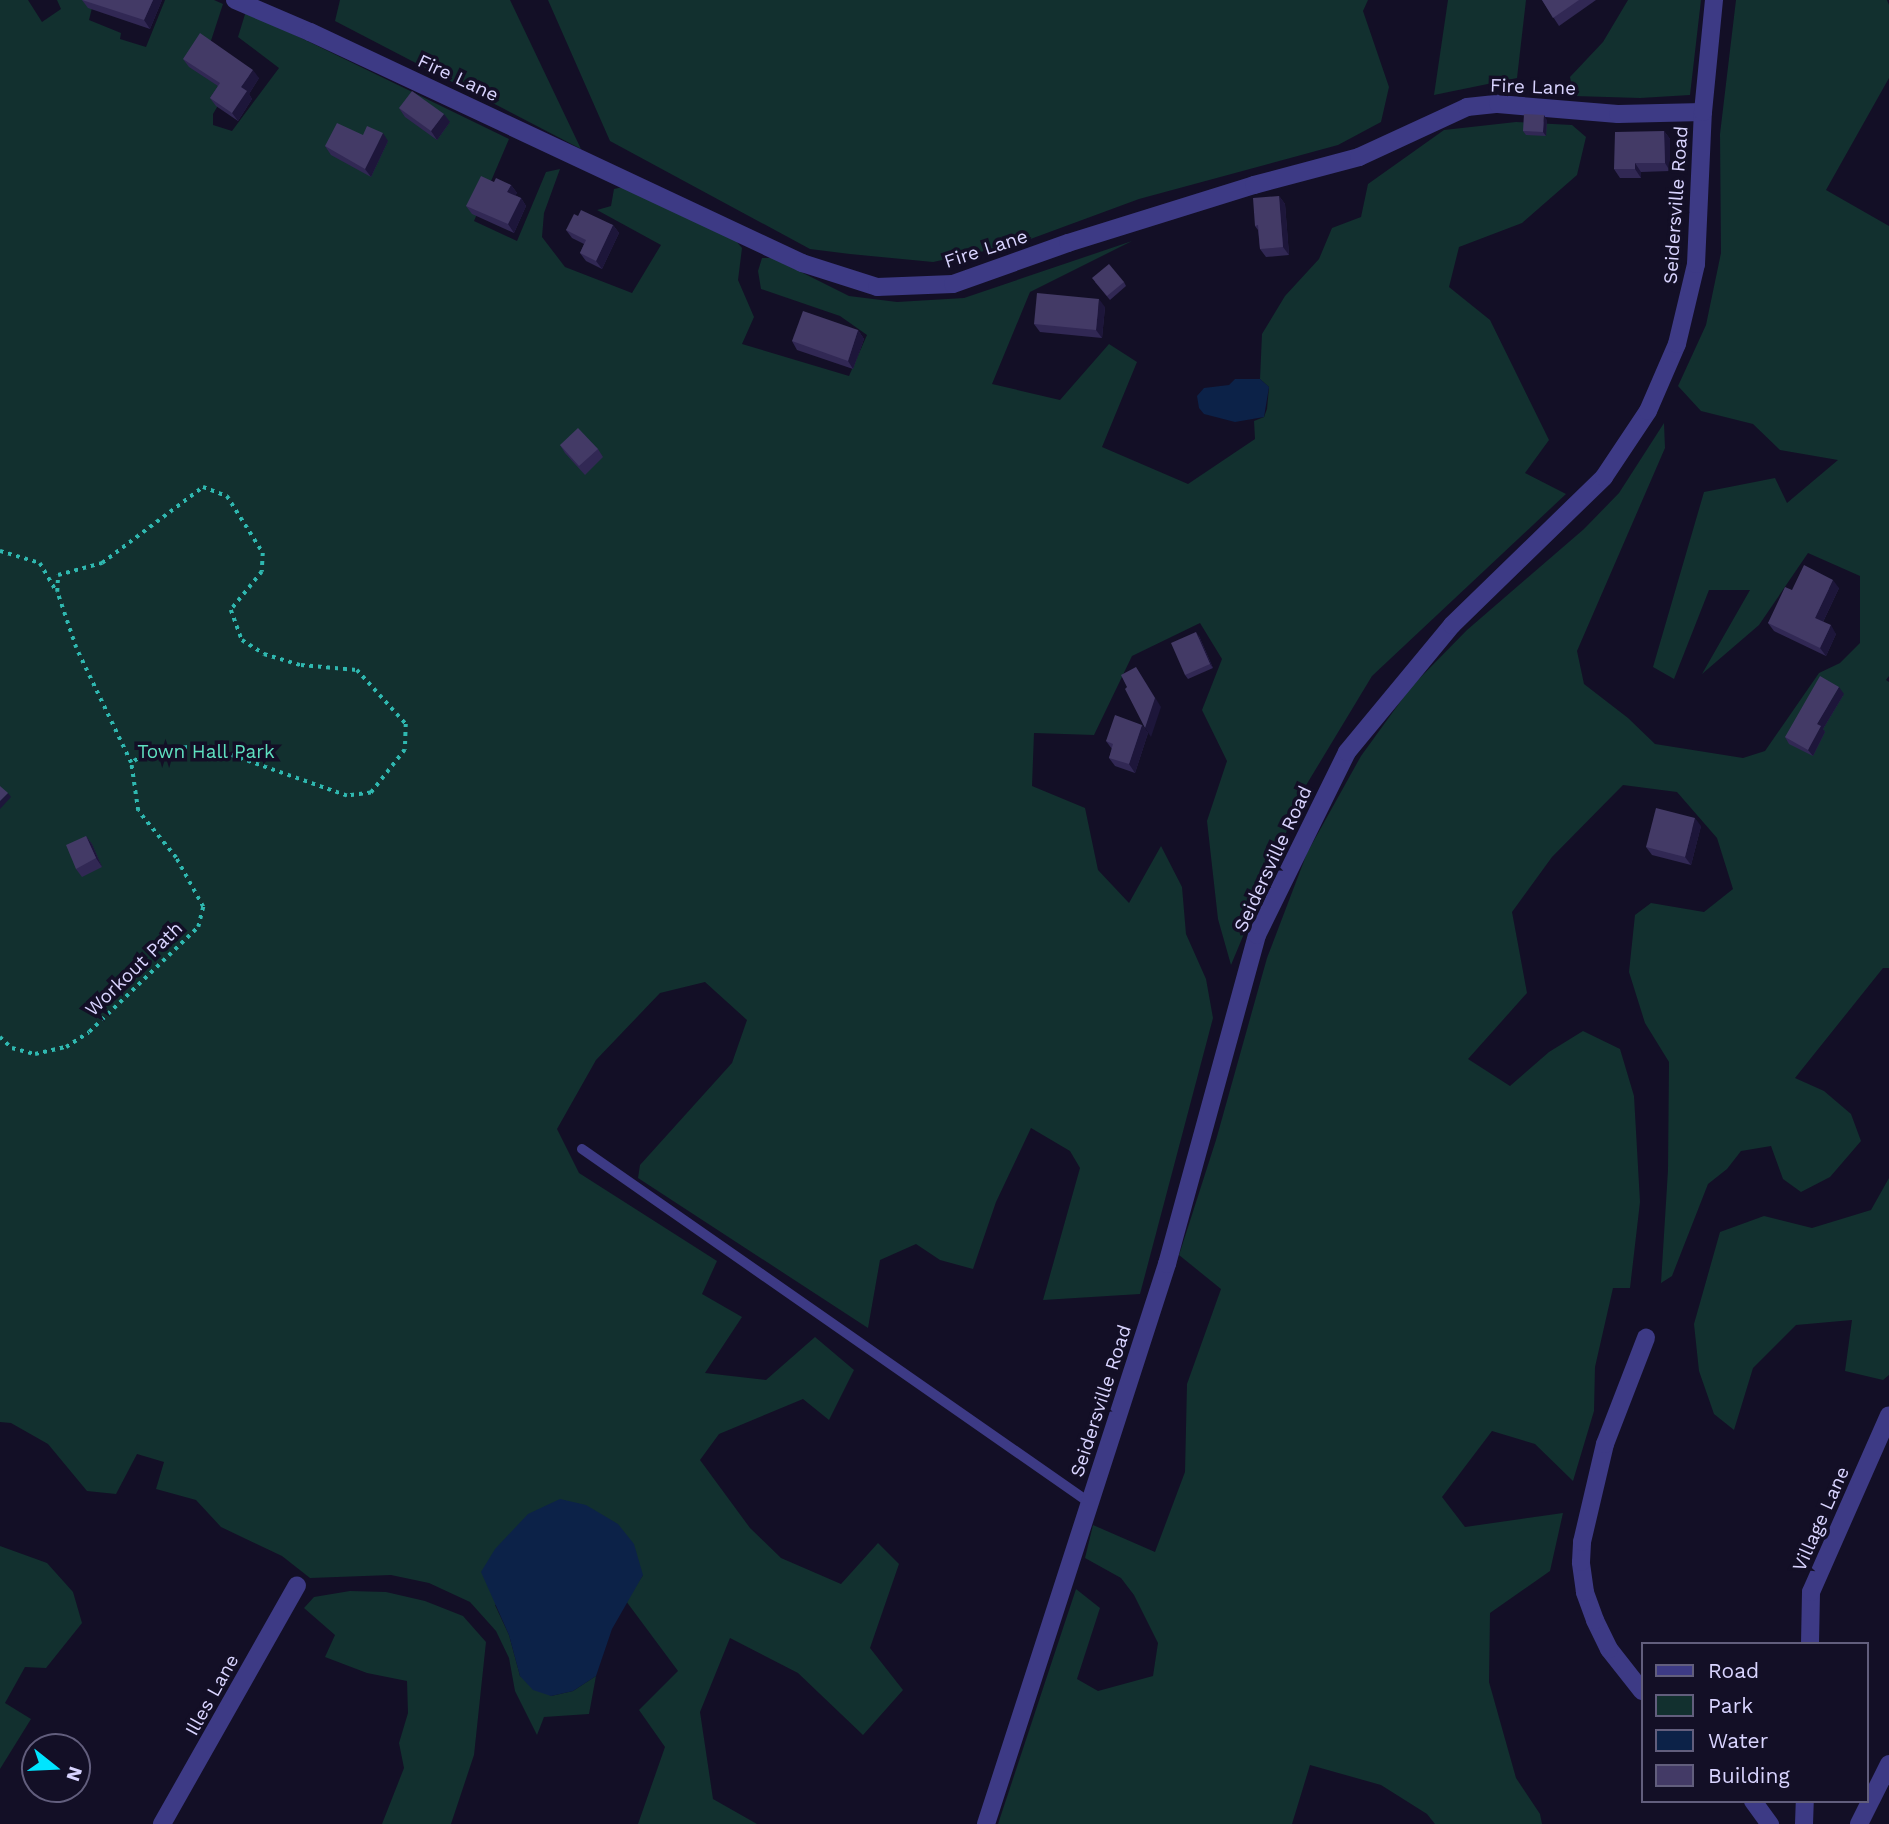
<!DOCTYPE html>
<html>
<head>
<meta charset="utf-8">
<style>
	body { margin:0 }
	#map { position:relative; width:1889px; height:1824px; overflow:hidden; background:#130f26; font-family:"Work Sans",sans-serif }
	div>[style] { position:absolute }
	.green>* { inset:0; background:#12302f }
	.water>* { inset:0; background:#0c2248 }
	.path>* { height:3.5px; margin-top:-1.75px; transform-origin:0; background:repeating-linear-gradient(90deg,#2fb8b0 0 3.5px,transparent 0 8.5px) }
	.service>* { height:10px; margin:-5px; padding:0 5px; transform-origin:5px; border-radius:5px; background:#3d3a85 }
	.minor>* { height:18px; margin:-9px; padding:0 9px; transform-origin:9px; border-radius:9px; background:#3d3a85 }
	.tertiary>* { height:18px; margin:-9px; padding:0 9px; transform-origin:9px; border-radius:9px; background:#3d3a85 }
	.wall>* { inset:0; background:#312854 }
	.shaded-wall>* { inset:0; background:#1d163a }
	.building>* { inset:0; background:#433a66 }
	span { translate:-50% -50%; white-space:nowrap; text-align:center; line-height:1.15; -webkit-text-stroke:7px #130f26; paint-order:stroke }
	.street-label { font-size:19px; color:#d9d4ff }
	.park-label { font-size:19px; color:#5fe0c0 }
	.legend { position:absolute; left:1641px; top:1642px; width:228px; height:161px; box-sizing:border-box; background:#130f26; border:2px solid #625e7d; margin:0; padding:9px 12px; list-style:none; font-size:21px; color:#d9d4ff }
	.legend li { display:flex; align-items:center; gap:14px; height:35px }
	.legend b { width:35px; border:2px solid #625e7d }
	.north { position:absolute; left:21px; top:1733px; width:70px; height:70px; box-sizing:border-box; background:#130f26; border:2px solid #625e7d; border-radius:50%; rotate:108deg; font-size:19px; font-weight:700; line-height:28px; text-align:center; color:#d9d4ff }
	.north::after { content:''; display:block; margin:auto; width:24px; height:32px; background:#00e5ff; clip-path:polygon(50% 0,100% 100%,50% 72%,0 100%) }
</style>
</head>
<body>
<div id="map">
	<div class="green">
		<div style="clip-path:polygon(0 0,28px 0,42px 22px,61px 9px,57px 0,94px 0,89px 20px,121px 33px,120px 39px,146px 47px,165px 0,214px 0,223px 4px,206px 56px,230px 85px,213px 114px,213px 125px,232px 131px,279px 68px,238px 37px,246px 11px,509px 139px,474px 221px,517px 241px,546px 172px,560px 169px,544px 213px,542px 237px,565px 267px,632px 293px,661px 245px,597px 210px,611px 206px,614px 189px,623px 187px,732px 236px,742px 248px,738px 280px,754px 317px,742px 344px,849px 376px,867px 335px,840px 316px,761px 289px,758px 271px,762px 258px,773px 258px,849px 296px,897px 302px,964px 298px,1132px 241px,1030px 292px,992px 384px,1060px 400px,1109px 344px,1137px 362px,1102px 447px,1188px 484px,1255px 439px,1254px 421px,1264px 417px,1267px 409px,1269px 387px,1260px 379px,1262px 334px,1285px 296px,1319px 259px,1332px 228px,1361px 217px,1368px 184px,1444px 130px,1516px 122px,1572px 125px,1586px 137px,1577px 175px,1522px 223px,1459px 247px,1449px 287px,1490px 320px,1549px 440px,1525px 473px,1566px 494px,1372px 676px,1305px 787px,1231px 965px,1218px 919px,1207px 821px,1227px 761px,1202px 710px,1222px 659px,1200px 623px,1132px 656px,1094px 735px,1034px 733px,1032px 786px,1085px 808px,1098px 870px,1129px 903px,1161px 846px,1182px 887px,1186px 934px,1206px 979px,1213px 1018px,1140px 1294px,1043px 1300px,1080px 1168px,1070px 1151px,1031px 1128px,996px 1202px,973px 1269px,940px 1260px,916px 1244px,880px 1260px,868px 1328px,638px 1178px,640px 1165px,732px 1063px,747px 1020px,705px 982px,660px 993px,596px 1060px,557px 1129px,579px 1173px,717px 1261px,702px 1294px,742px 1317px,705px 1373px,766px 1380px,815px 1337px,854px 1370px,829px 1420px,803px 1399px,719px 1434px,700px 1460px,750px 1528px,781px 1558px,841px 1584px,878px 1543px,899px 1564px,870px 1648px,903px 1690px,863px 1735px,798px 1673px,730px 1638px,700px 1712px,713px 1799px,757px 1824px,638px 1824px,665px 1747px,639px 1710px,678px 1671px,626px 1601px,643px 1575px,495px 1605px,509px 1635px,520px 1676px,551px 1696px,573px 1691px,596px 1676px,589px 1714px,544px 1717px,537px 1735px,515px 1691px,509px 1658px,496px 1631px,470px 1602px,429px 1583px,391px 1575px,310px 1578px,282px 1556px,221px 1527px,196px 1500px,156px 1489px,164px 1462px,137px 1454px,116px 1494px,87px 1491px,48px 1444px,11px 1423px,0 1422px)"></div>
		<div style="clip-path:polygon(340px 0,510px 0,581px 149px,335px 21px)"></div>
		<div style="clip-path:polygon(548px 0,1368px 0,1363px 11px,1389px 87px,1381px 122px,1338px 145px,1139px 199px,1017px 244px,933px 262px,850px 254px,810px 249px,610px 141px)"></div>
		<div style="clip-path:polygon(1448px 0,1526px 0,1517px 78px,1434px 95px)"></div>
		<div style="clip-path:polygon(1628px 0,1701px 0,1690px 95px,1640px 98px,1574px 96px,1570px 77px,1603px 42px)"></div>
		<div style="clip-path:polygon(1736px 0,1887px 0,1889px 5px,1889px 78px,1826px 190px,1889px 226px,1889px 676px,1886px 680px,1889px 682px,1889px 968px,1883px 968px,1795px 1078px,1824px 1091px,1851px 1114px,1861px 1141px,1830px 1177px,1801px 1192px,1783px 1179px,1771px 1146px,1741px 1151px,1727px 1169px,1708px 1184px,1672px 1276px,1661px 1283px,1668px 1170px,1669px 1062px,1645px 1023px,1629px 972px,1635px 915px,1651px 903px,1704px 912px,1733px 889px,1717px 838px,1677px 792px,1623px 785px,1552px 857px,1512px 912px,1527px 993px,1468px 1059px,1510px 1086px,1549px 1052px,1583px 1031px,1620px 1049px,1634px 1096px,1640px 1202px,1630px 1288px,1613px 1288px,1595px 1367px,1594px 1411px,1573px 1481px,1535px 1444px,1492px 1431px,1442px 1497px,1465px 1527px,1563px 1513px,1550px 1571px,1490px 1613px,1489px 1682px,1516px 1778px,1540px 1814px,1542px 1824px,1435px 1824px,1427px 1814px,1381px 1785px,1310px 1765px,1292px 1824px,998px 1824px,1076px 1589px,1100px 1608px,1077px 1679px,1098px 1691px,1153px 1676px,1158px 1643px,1134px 1595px,1121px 1578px,1085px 1558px,1093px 1525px,1155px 1552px,1185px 1472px,1187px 1384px,1221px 1289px,1179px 1255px,1216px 1140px,1267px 958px,1307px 853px,1361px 756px,1411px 687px,1467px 630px,1584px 529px,1619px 493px,1664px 423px,1665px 448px,1577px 651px,1584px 684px,1628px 718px,1655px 744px,1743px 758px,1765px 751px,1819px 673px,1840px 663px,1860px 643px,1860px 576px,1808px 553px,1759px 625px,1702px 674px,1750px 590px,1709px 590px,1674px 679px,1653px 667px,1704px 492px,1775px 478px,1787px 503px,1838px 460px,1780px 450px,1753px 424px,1701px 411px,1678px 386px,1706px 325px,1721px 253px,1720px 134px)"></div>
		<div style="clip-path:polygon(1889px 1178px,1889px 1375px,1883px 1380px,1845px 1371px,1852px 1320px,1796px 1325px,1753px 1368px,1734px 1430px,1714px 1414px,1699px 1371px,1694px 1324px,1720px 1232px,1764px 1216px,1812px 1228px,1871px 1210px)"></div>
		<div style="clip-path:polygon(0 1546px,47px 1563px,73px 1592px,82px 1623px,46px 1668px,25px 1667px,5px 1703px,31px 1719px,0 1769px)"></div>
		<div style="clip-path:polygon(350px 1591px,386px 1592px,425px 1601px,463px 1616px,486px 1642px,474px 1755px,451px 1824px,382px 1824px,404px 1768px,399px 1743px,408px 1713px,407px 1681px,367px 1673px,325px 1657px,335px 1635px,304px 1608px,314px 1597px)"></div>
	</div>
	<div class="water">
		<div style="clip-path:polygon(1235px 379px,1260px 379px,1269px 387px,1264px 417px,1235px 422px,1204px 414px,1199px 408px,1197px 396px,1204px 388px,1229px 385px)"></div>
		<div style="clip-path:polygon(560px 1499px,586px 1505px,618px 1524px,634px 1544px,643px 1575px,612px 1629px,596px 1676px,573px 1691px,551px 1696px,533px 1690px,520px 1676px,509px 1635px,481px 1572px,495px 1549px,528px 1514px)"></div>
	</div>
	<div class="path">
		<div style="left:0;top:551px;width:42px;rotate:16.7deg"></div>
		<div style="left:40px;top:563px;width:34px;rotate:60deg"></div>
		<div style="left:57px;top:592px;width:17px;rotate:-87deg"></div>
		<div style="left:58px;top:575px;width:46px;rotate:-15.3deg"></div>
		<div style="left:102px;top:563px;width:126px;rotate:-37deg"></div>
		<div style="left:203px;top:487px;width:26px;rotate:21deg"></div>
		<div style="left:227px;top:496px;width:67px;rotate:57.7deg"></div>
		<div style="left:263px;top:553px;width:19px;rotate:93deg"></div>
		<div style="left:262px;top:572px;width:49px;rotate:129.2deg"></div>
		<div style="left:231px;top:610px;width:32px;rotate:70deg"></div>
		<div style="left:242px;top:640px;width:26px;rotate:32deg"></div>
		<div style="left:264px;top:654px;width:39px;rotate:17deg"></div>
		<div style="left:301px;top:665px;width:56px;rotate:5.1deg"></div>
		<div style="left:357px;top:670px;width:73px;rotate:47.8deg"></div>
		<div style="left:406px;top:724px;width:26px;rotate:92deg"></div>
		<div style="left:405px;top:750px;width:55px;rotate:128.3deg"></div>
		<div style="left:371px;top:793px;width:24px;rotate:173deg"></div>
		<div style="left:347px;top:796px;width:151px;rotate:-160.7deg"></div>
		<div style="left:204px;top:746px;width:52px;rotate:174.5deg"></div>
		<div style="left:152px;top:751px;width:24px;rotate:150deg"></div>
		<div style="left:0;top:1037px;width:16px;rotate:43deg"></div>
		<div style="left:12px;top:1048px;width:24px;rotate:15deg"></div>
		<div style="left:35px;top:1054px;width:32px;rotate:-13deg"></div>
		<div style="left:66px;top:1047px;width:27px;rotate:-33deg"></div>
		<div style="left:89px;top:1032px;width:151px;rotate:-43.9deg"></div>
		<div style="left:198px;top:927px;width:21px;rotate:-76deg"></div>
		<div style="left:203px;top:907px;width:56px;rotate:-118.9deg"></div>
		<div style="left:176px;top:858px;width:60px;rotate:-129deg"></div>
		<div style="left:138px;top:811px;width:49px;rotate:-98.3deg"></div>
		<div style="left:131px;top:763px;width:127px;rotate:-115.6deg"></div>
		<div style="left:76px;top:648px;width:59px;rotate:-108.7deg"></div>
	</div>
	<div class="service">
		<div style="left:582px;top:1149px;width:619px;rotate:34.87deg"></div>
	</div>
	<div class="minor">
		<div style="left:235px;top:0;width:82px;rotate:23.1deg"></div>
		<div style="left:310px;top:32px;width:544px;rotate:25.15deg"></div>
		<div style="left:802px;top:263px;width:79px;rotate:17.7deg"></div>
		<div style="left:877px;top:287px;width:76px;rotate:-2.3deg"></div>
		<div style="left:953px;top:284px;width:122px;rotate:-19.6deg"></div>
		<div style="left:1068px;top:243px;width:195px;rotate:-17.3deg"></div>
		<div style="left:1254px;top:185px;width:109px;rotate:-14.9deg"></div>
		<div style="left:1359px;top:157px;width:119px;rotate:-24.8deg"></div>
		<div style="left:1467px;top:107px;width:31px;rotate:-6deg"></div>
		<div style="left:1498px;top:104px;width:120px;rotate:4.8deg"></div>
		<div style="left:1618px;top:114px;width:85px;rotate:-1.3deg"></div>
		<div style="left:1810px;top:1644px;width:52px;rotate:-88.9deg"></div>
		<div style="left:1811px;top:1592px;width:193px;rotate:-66.2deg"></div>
		<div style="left:1642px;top:1691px;width:53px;rotate:-128.2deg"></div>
		<div style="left:1609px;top:1649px;width:32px;rotate:-116deg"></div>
		<div style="left:1595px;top:1620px;width:30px;rotate:-110deg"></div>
		<div style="left:1585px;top:1592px;width:30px;rotate:-98deg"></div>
		<div style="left:1581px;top:1562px;width:20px;rotate:-87deg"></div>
		<div style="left:1582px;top:1542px;width:101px;rotate:-76.8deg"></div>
		<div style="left:1605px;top:1444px;width:114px;rotate:-68.9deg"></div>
		<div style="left:1753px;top:1801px;width:29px;rotate:54deg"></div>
		<div style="left:162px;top:1824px;width:274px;rotate:-60.5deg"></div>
		<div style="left:1804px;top:1824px;width:23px;rotate:-88deg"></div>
		<div style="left:1859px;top:1824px;width:67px;rotate:-63.4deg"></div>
	</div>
	<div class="tertiary">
		<div style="left:986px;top:1824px;width:589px;rotate:-72.09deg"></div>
		<div style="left:1167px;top:1264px;width:341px;rotate:-74.7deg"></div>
		<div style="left:1257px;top:935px;width:204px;rotate:-63.8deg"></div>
		<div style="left:1347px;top:752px;width:165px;rotate:-50.4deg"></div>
		<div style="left:1452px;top:625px;width:212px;rotate:-44.2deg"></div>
		<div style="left:1604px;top:477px;width:79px;rotate:-56.3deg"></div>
		<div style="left:1648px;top:411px;width:73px;rotate:-66.6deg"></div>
		<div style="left:1677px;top:344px;width:82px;rotate:-76.6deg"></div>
		<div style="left:1696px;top:264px;width:152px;rotate:-87.4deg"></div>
		<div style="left:1703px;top:112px;width:113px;rotate:-84.4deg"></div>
	</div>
	<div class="wall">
		<div style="clip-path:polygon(82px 0,162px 0,150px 29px,88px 8px)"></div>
		<div style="clip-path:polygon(1542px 0,1596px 0,1559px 26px)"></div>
		<div style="clip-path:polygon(183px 59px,259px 78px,249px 94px,252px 99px,238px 121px,216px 106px,210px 98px,218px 86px,189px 67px)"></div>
		<div style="clip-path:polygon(399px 108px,450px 122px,437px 140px,405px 117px)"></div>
		<div style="clip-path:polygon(1547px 120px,1546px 136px,1526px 135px,1523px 131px)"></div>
		<div style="clip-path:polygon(1664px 131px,1670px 139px,1670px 171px,1641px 172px,1641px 178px,1620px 178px,1614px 169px)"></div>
		<div style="clip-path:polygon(388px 141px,371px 177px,331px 155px,325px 146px)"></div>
		<div style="clip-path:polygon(494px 182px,511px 185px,517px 193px,515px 195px,521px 198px,526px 206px,514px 233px,472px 214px,466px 206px)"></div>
		<div style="clip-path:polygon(1279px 196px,1285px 204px,1289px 255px,1266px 257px,1260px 249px,1258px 230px,1255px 226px)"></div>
		<div style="clip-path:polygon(578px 216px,613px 225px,619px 233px,602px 269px,586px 261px,580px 253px,584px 244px,572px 238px,566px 230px)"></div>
		<div style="clip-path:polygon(1095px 282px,1124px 282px,1126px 286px,1110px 300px)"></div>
		<div style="clip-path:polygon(1105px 307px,1102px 338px,1040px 332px,1034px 324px)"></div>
		<div style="clip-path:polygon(858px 330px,864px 339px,853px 369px,797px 350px,792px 341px)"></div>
		<div style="clip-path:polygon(560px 445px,598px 449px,603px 457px,585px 475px,565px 453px)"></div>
		<div style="clip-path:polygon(1839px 588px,1823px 622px,1836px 634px,1826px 656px,1774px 631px,1768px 623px,1792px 590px)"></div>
		<div style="clip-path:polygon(1199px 636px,1213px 668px,1188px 679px,1185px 675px)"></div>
		<div style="clip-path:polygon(1844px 694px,1823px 729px,1825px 732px,1813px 756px,1789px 744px,1785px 737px)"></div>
		<div style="clip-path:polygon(1142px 725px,1148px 733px,1135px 773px,1115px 766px,1109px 758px,1112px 749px,1106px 741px)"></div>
		<div style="clip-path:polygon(1701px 826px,1691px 865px,1652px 855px,1646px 847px)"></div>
		<div style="clip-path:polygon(86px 836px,92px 844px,102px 867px,82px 877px,76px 869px)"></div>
	</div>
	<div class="shaded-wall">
		<div style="clip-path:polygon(153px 0,162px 0,150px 29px,144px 20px)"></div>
		<div style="clip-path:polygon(253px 70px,259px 78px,249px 94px,252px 99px,238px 121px,232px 113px,241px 87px)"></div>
		<div style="clip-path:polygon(444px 114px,450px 122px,437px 140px,431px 131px)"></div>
		<div style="clip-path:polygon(1544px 115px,1547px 120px,1546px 136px,1543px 132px)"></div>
		<div style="clip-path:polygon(1664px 131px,1670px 139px,1670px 171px,1665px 163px)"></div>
		<div style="clip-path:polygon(383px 133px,388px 141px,371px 177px,365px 169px)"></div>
		<div style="clip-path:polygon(1635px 163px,1641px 172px,1641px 178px,1635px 169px)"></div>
		<div style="clip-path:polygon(511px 185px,517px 193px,513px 200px,507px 192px)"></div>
		<div style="clip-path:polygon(1279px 196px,1285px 204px,1289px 255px,1283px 247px)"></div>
		<div style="clip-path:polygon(521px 198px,526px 206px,514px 233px,508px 224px)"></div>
		<div style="clip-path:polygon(613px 225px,619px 233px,602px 269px,596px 261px)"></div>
		<div style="clip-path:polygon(1099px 299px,1105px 307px,1102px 338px,1096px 330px)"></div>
		<div style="clip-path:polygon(858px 330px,864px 339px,853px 369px,848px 361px)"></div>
		<div style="clip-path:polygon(1833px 580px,1839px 588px,1821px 626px,1815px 618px)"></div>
		<div style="clip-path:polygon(1831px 625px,1836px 634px,1826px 656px,1820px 648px)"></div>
		<div style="clip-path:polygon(1196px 632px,1199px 636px,1213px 668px,1210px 664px)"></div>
		<div style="clip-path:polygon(1136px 667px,1161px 707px,1151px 737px,1145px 728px)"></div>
		<div style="clip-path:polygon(1839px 687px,1844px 694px,1823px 729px,1825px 732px,1813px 756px,1808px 750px,1817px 724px)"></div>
		<div style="clip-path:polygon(1142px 725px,1148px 733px,1135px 773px,1129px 764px)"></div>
		<div style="clip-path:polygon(8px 793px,11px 797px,0 809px,0 801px)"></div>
		<div style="clip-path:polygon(1695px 818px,1701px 826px,1691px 865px,1685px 857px)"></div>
		<div style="clip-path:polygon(86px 836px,92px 844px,102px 867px,96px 858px)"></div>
	</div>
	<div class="building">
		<div style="clip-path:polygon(82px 0,153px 0,144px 20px)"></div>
		<div style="clip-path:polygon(1542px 0,1579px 0,1553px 18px)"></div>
		<div style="clip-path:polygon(200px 33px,253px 70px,241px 87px,247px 91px,232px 113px,210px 98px,220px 83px,183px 59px)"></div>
		<div style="clip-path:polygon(412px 91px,444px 114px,431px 131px,399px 108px)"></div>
		<div style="clip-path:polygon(1524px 114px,1544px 115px,1543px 132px,1523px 131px)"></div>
		<div style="clip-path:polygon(337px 123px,363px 135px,367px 126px,383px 133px,365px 169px,325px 146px)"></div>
		<div style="clip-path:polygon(1664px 131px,1665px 163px,1635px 163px,1635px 169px,1614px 169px,1615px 132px)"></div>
		<div style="clip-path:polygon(481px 176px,494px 182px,496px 178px,511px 185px,507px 192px,521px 198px,508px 224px,466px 206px)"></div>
		<div style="clip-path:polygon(1279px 196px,1283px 247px,1260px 249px,1258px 225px,1255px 226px,1253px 198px)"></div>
		<div style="clip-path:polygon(581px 210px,613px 225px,596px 261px,580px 253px,586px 240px,566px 230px,574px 214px,578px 216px)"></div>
		<div style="clip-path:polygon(1109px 264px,1124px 282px,1107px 296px,1092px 278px)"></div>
		<div style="clip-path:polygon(1037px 293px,1099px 299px,1096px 330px,1034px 324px)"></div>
		<div style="clip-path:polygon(803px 311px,858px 330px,848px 361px,792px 341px)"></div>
		<div style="clip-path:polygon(578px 428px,598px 449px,579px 466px,560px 445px)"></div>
		<div style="clip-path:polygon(1804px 565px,1833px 580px,1815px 618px,1831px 625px,1820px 648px,1768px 623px,1785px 587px,1792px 590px)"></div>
		<div style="clip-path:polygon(1196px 632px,1210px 664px,1185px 675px,1171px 643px)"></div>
		<div style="clip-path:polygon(1136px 667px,1155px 698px,1145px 728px,1125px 689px,1127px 687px,1121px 675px)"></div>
		<div style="clip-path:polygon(1820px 676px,1839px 687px,1817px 724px,1821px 726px,1808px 750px,1785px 737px)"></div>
		<div style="clip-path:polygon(1115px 715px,1142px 725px,1129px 764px,1109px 758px,1113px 744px,1106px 741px)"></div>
		<div style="clip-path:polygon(0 786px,8px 793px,0 801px)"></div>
		<div style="clip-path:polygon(1656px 808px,1695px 818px,1685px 857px,1646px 847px)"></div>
		<div style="clip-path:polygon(86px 836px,96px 858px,76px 869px,66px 845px)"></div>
	</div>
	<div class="street-label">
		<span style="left:458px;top:78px;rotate:25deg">Fire Lane</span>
		<span style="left:1533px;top:87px;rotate:2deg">Fire Lane</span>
		<span style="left:1676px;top:205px;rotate:-86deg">Seidersville Road</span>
		<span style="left:986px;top:249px;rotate:-18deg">Fire Lane</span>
		<span style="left:1273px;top:859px;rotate:-65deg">Seidersville Road</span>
		<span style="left:134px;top:969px;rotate:-44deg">Workout Path</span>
		<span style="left:1101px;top:1401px;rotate:-72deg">Seidersville Road</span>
		<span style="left:1821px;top:1519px;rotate:-66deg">Village Lane</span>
		<span style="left:212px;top:1695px;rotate:-61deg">Illes Lane</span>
	</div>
	<div class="park-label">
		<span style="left:206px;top:752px">Town Hall Park</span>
	</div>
	<ul class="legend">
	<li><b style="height:9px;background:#3d3a85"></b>Road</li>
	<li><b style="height:19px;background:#12302f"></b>Park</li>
	<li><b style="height:19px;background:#0c2248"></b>Water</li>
	<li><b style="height:19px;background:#433a66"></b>Building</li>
	</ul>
	<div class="north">N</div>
</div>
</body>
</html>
